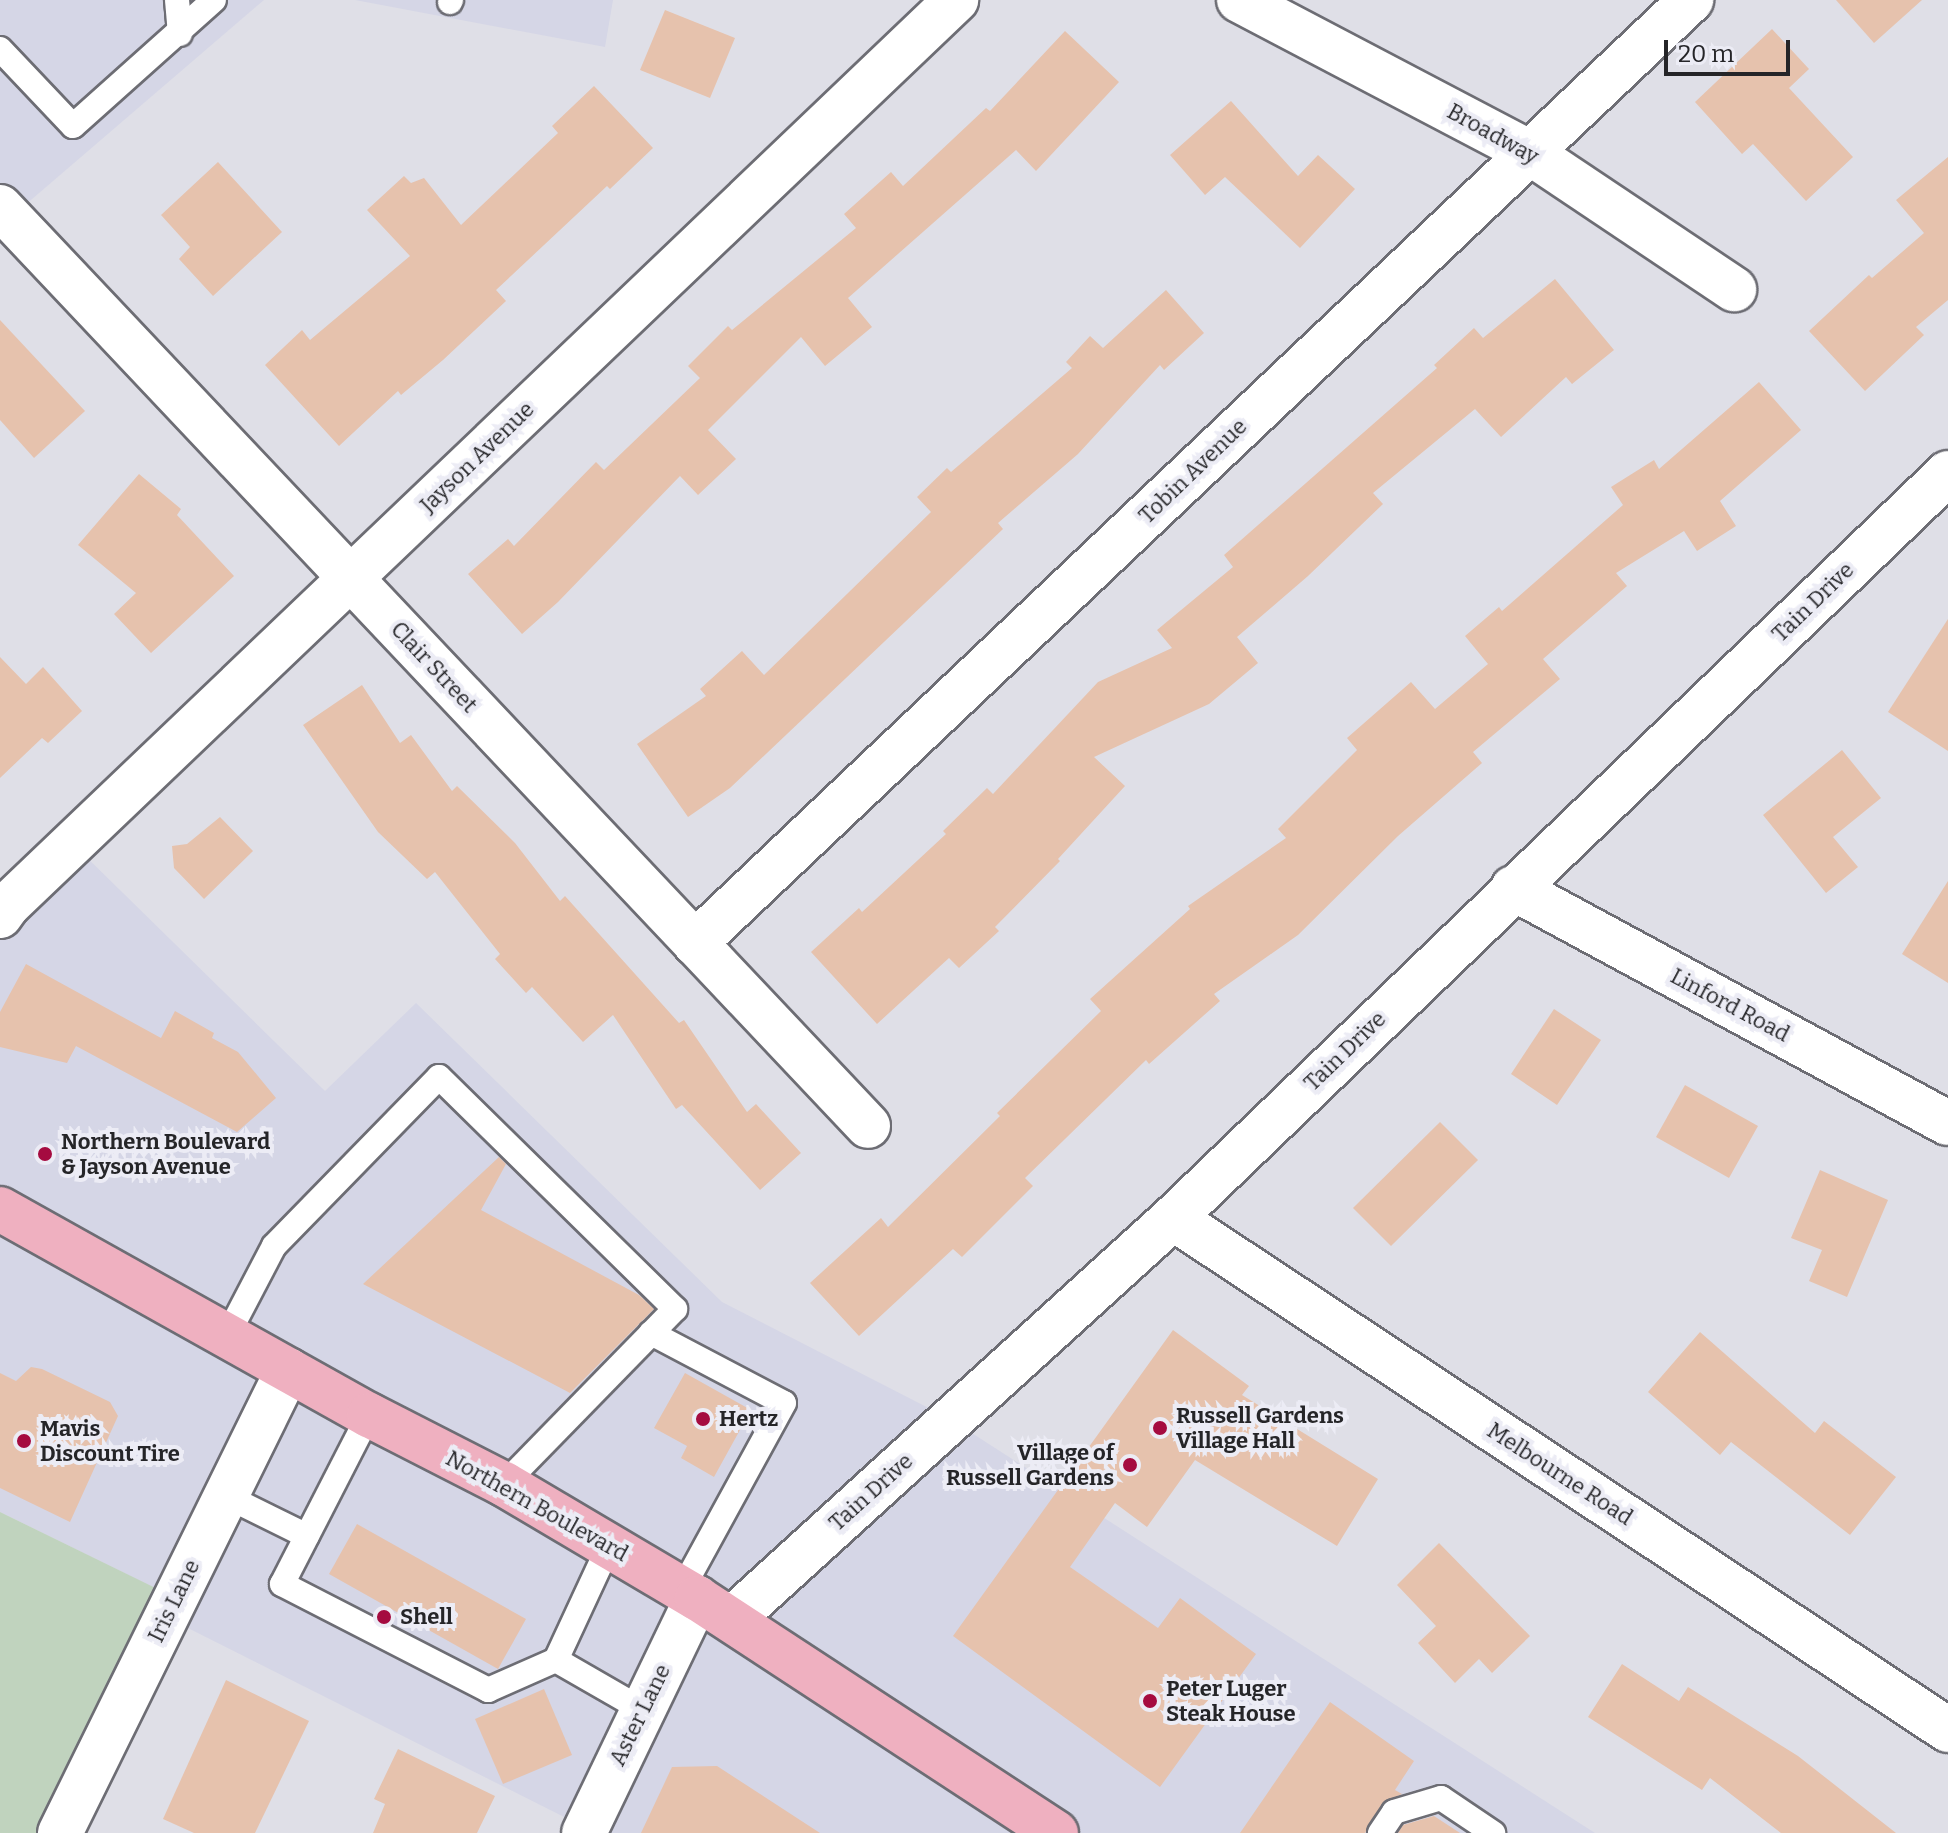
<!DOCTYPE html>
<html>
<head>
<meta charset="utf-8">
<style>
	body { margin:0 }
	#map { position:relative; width:1948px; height:1833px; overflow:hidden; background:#dfdfe7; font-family:Bitter,serif }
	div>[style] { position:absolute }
	.built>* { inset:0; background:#d5d6e6 }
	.green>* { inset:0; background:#c0d3be }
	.building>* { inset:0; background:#e6c2ad }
	.roads { filter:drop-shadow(2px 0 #6d6d74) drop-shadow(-2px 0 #6d6d74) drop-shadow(0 2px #6d6d74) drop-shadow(0 -2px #6d6d74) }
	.lane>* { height:24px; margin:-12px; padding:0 12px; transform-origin:12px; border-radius:12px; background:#fff }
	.street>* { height:44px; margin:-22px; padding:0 22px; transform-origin:22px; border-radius:22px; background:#fff }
	.primary>* { height:44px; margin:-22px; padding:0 22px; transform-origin:22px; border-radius:22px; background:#efb0c0 }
	.dots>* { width:22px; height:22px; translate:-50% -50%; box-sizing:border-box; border:4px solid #ececf5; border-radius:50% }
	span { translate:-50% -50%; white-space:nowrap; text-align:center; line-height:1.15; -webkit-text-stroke:8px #ececf5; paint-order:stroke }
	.street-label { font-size:22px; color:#252528 }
	.poi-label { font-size:22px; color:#252528; font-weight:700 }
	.left { translate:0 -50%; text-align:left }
	.right { translate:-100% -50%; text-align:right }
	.scale { position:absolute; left:1664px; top:40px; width:126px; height:36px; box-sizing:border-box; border:4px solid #252528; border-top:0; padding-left:10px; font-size:24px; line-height:28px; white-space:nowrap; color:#252528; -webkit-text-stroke:6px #ececf5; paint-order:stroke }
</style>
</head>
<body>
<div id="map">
	<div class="built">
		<div style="clip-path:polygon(0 0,264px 0,10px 218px,0 207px)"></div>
		<div style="clip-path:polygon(355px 0,613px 0,605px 47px)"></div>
		<div style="clip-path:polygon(72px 843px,325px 1091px,416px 1003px,722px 1302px,950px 1419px,1595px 1833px,584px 1833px,586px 1828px,166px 1617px,175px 1598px,0 1512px,0 897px)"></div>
	</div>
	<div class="green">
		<div style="clip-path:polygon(0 1512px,176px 1598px,60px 1833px,0 1833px)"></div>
	</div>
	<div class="building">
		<div style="clip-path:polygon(1836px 0,1922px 0,1874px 43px)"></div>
		<div style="clip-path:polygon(665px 10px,735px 38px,710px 98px,640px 70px)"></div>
		<div style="clip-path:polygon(1772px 29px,1809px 69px,1789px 88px,1853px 157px,1806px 201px,1753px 144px,1742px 154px,1695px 102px)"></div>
		<div style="clip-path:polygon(1065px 31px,1119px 82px,1036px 171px,1016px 150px,848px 298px,872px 327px,825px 366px,801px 337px,708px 430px,736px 459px,698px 495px,680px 476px,558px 602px,522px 634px,468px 574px,508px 539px,514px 546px,596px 462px,604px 470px,700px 378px,688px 366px,728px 326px,732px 330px,856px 228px,844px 214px,891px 172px,903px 186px,986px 108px,990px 111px)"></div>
		<div style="clip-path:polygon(594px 86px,653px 148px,610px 189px,607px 186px,496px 290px,506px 301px,443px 360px,401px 395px,398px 391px,339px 446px,265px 365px,302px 330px,310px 340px,410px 256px,367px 210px,404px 176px,411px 183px,424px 178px,461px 225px,558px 133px,552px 126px)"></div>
		<div style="clip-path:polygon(1231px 101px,1298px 176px,1318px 155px,1355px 189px,1300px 248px,1225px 177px,1205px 195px,1170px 155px)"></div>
		<div style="clip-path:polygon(1948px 157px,1948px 300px,1916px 327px,1924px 335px,1865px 391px,1809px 331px,1869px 275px,1872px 278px,1924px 233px,1896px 200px)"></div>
		<div style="clip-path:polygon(218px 162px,282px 232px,213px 296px,179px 259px,190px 247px,161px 215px)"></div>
		<div style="clip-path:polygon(1555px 279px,1614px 350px,1572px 384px,1566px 377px,1501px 437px,1475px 409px,1373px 493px,1383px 504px,1308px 576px,1237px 637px,1258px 663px,1209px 704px,1094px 757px,1125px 786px,1058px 859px,1060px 861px,995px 927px,999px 931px,959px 968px,949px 958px,877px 1024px,811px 952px,859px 908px,862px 912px,946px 834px,943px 831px,987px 788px,993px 794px,1098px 682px,1172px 648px,1157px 630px,1233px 567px,1224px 555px,1437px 368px,1434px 365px,1474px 328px,1483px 338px)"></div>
		<div style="clip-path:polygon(1166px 290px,1204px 333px,1164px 370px,1160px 365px,1078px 454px,998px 523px,1003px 529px,730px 788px,688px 817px,637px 744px,706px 696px,700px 689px,742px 651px,764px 675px,931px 512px,917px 497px,947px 468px,951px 472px,1072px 368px,1066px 362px,1090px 336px,1103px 348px)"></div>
		<div style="clip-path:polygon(0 320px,85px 411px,34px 458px,0 420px)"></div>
		<div style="clip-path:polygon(1759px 382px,1801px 430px,1720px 501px,1736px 526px,1697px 551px,1684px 531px,1616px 573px,1627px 586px,1543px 659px,1560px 679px,1473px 752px,1482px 763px,1398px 836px,1298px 935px,1214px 994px,1220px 1001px,1149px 1064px,1146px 1060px,1025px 1178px,1033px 1186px,962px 1257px,953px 1249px,859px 1336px,810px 1283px,881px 1218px,888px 1227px,1000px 1116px,997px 1113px,1101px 1011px,1090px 999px,1190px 909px,1188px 906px,1286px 838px,1278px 829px,1357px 750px,1347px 738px,1411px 682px,1435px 709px,1488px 664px,1465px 636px,1499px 607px,1502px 611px,1623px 505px,1611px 487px,1654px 460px,1659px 469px)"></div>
		<div style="clip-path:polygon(139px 474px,181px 509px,177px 515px,234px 576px,151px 653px,114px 614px,136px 593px,78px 545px)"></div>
		<div style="clip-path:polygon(1948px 619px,1948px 751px,1888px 712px)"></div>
		<div style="clip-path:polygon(0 657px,26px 684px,43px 667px,82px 711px,48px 743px,42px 738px,0 778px)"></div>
		<div style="clip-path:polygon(362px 685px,400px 743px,411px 735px,452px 791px,457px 786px,515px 843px,560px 901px,565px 896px,679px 1023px,684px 1020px,747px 1112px,756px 1104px,801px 1153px,760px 1190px,682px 1105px,676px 1109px,613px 1015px,583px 1042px,532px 987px,526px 993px,495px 959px,500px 954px,435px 872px,427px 879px,378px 832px,303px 725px)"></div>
		<div style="clip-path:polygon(1842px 750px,1881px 798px,1833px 837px,1858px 867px,1826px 893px,1763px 815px)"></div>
		<div style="clip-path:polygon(220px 817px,253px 851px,204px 899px,174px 868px,172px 846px,187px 844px)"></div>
		<div style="clip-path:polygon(1948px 881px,1948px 983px,1902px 954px)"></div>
		<div style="clip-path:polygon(26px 964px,161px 1038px,175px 1011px,214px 1033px,212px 1038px,238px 1052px,276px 1098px,237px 1132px,76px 1046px,67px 1063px,0 1047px,0 1012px)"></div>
		<div style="clip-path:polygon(1554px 1009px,1601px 1040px,1557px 1105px,1511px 1074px)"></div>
		<div style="clip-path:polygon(1685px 1085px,1758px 1126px,1729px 1178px,1656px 1137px)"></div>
		<div style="clip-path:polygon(1440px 1122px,1478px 1160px,1391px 1246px,1353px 1208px)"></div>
		<div style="clip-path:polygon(499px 1157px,506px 1164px,481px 1210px,639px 1295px,654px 1309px,570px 1393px,363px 1284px)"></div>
		<div style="clip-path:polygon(1820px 1170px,1888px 1200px,1847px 1297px,1809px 1281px,1822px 1250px,1791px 1238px)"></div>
		<div style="clip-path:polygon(1173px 1330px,1249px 1386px,1242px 1395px,1378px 1479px,1337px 1546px,1195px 1460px,1147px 1527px,1115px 1503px,1070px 1567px,1158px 1628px,1180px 1598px,1256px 1654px,1160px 1787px,953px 1636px)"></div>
		<div style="clip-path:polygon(1700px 1332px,1815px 1433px,1824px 1421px,1896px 1477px,1850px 1535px,1731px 1442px,1720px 1455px,1648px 1392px)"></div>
		<div style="clip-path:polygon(31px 1367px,42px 1369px,110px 1402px,118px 1416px,70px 1522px,0 1488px,0 1373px,16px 1381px)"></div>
		<div style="clip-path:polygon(685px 1373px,751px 1410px,714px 1477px,681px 1458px,687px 1446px,654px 1428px)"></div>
		<div style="clip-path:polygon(357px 1524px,526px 1619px,498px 1669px,329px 1574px)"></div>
		<div style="clip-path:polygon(1439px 1543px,1530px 1636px,1492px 1673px,1479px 1659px,1455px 1683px,1418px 1643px,1436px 1626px,1397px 1585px)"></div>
		<div style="clip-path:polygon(1622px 1664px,1679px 1701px,1688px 1687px,1798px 1756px,1896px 1833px,1781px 1833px,1710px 1778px,1702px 1790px,1588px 1717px)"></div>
		<div style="clip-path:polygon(226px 1680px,309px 1721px,255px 1833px,194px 1833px,163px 1819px)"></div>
		<div style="clip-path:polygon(544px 1689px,572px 1755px,503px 1784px,475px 1719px)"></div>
		<div style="clip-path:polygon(1330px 1702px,1414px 1761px,1395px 1790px,1402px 1794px,1382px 1804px,1365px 1833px,1240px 1833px)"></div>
		<div style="clip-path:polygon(398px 1749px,495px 1796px,477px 1833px,373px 1833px,385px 1804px,374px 1799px)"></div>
		<div style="clip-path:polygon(717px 1766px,820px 1833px,641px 1833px,672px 1767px)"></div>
		<div style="clip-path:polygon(1434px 1816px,1460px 1833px,1398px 1833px,1403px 1825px)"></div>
	</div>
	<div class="roads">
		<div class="lane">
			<div style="left:177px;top:0;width:34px;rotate:85deg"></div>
			<div style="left:450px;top:2px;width:2px;rotate:-63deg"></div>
			<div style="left:0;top:49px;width:106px;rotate:46.5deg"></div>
			<div style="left:73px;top:126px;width:189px;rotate:-41.8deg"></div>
			<div style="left:651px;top:1333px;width:150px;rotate:27.8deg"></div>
			<div style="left:784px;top:1403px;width:212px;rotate:118.7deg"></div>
			<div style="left:228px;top:1334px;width:99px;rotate:-62.4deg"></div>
			<div style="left:274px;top:1246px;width:236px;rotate:-45.7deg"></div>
			<div style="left:439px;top:1077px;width:331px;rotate:44.5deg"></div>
			<div style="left:675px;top:1309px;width:245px;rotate:134.3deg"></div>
			<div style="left:369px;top:1415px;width:190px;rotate:117.2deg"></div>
			<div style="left:282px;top:1584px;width:232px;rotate:27.2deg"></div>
			<div style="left:488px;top:1690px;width:74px;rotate:-23.8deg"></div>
			<div style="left:556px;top:1660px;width:126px;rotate:-65.1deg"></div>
			<div style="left:226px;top:1496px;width:90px;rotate:26.3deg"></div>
			<div style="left:556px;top:1660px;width:100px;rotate:29.9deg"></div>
			<div style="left:1380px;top:1833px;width:25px;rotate:-56deg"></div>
			<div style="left:1394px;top:1812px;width:49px;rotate:-16.6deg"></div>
			<div style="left:1441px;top:1798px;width:63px;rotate:33.9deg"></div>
		</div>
		<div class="street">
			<div style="left:1239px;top:0;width:327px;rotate:27.7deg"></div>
			<div style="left:1529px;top:152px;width:247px;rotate:33.8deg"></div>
			<div style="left:0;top:207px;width:1264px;rotate:46.63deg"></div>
			<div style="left:1513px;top:888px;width:494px;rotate:28.4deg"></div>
			<div style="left:0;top:916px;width:14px;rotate:-54deg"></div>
			<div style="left:8px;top:905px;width:1311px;rotate:-43.67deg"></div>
			<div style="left:695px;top:943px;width:1372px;rotate:-43.43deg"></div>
			<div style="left:1173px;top:1218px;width:929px;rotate:33.45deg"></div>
			<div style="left:732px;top:1619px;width:596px;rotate:-42.28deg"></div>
			<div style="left:1173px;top:1218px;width:1075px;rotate:-43.87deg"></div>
			<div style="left:60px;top:1833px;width:516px;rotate:-63.78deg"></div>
			<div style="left:584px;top:1833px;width:261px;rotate:-64.3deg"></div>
		</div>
		<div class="primary">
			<div style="left:0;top:1209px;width:423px;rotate:29.2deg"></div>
			<div style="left:369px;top:1415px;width:152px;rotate:27.1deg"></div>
			<div style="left:504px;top:1484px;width:224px;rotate:30.6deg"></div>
			<div style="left:697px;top:1598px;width:429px;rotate:33.2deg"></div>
		</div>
	</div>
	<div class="dots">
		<div style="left:45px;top:1154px;background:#a50b40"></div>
		<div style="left:703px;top:1419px;background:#a50b40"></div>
		<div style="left:1160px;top:1428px;background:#a50b40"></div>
		<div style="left:24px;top:1441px;background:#a50b40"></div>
		<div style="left:1130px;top:1465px;background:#a50b40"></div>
		<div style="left:384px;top:1617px;background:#a50b40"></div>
		<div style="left:1150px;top:1701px;background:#a50b40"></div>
	</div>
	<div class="street-label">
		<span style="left:1493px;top:134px;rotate:29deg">Broadway</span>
		<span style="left:477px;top:457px;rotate:-44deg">Jayson Avenue</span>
		<span style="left:1193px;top:471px;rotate:-44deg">Tobin Avenue</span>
		<span style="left:1813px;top:602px;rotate:-44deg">Tain Drive</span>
		<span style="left:434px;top:667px;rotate:47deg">Clair Street</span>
		<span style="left:1730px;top:1005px;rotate:28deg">Linford Road</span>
		<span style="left:1345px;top:1051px;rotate:-44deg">Tain Drive</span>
		<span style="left:1560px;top:1474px;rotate:33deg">Melbourne Road</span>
		<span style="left:871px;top:1492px;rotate:-42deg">Tain Drive</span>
		<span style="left:537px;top:1506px;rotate:29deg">Northern Boulevard</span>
		<span style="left:174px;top:1601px;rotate:-64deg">Iris Lane</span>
		<span style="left:640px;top:1715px;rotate:-64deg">Aster Lane</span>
	</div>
	<div class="poi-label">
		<span class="left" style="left:61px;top:1154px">Northern Boulevard<br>&amp; Jayson Avenue</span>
		<span class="left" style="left:1176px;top:1428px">Russell Gardens<br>Village Hall</span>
		<span class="left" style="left:719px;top:1419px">Hertz</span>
		<span class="left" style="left:40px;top:1441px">Mavis<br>Discount Tire</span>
		<span class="right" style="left:1114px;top:1465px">Village of<br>Russell Gardens</span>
		<span class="left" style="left:400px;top:1617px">Shell</span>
		<span class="left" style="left:1166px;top:1701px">Peter Luger<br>Steak House</span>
	</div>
	<div class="scale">20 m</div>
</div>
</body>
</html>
